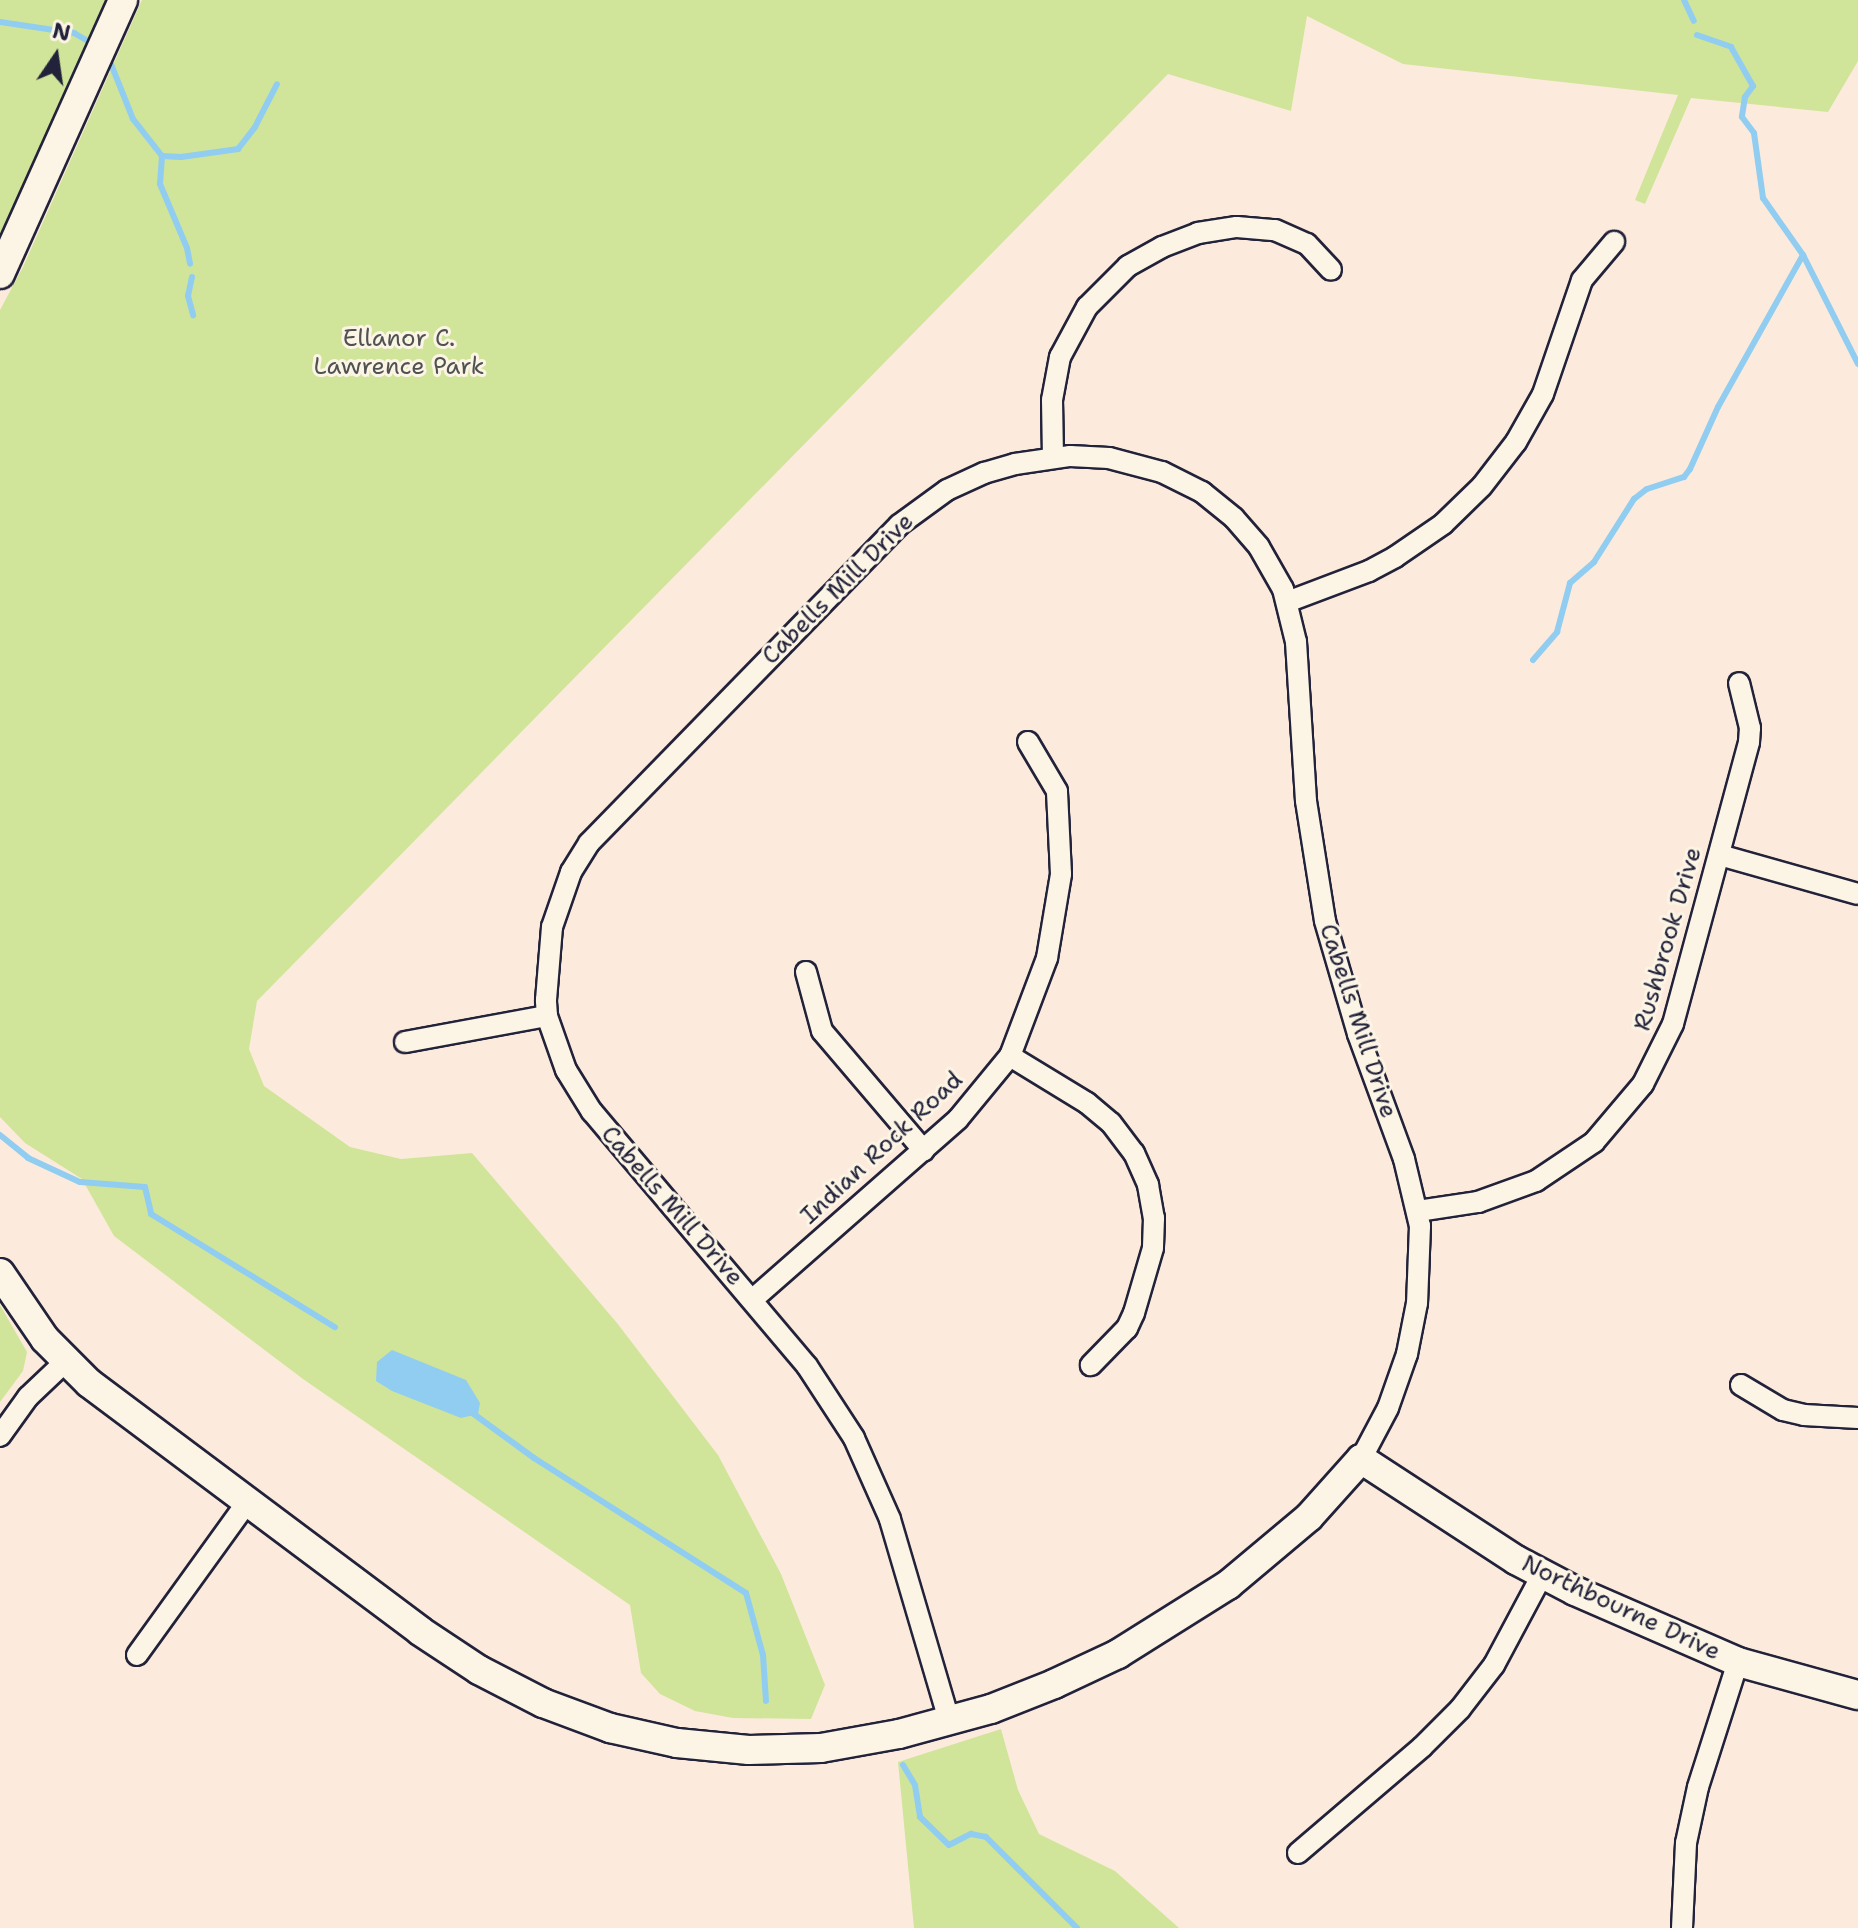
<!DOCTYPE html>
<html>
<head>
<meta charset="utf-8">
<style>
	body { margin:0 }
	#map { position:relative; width:1858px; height:1928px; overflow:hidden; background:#fcebdc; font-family:"Shantell Sans",sans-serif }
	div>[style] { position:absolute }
	.green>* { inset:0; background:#d0e599 }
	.water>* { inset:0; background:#90cdf1 }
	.stream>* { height:6px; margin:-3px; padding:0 3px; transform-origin:3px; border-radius:3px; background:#90cdf1 }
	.roads { filter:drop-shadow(2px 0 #22223b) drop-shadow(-2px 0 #22223b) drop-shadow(0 2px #22223b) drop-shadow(0 -2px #22223b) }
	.street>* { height:20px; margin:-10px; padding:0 10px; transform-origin:10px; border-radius:10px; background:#fcf5e5 }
	.secondary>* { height:28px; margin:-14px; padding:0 14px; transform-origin:14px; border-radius:14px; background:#fcf5e5 }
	span { translate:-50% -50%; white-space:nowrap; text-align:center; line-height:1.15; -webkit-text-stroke:6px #fcf5e5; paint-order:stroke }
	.park-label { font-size:24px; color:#4e5352 }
	.street-label { font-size:24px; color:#22223b }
	.north { position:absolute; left:16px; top:16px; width:80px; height:80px; -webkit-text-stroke:6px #fcf5e5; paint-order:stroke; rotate:13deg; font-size:22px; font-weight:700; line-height:32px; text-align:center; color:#22223b }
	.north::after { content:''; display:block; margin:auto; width:28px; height:36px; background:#22223b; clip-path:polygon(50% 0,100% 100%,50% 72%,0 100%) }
</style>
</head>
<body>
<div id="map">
	<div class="green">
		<div style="clip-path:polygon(0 0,114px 0,0 249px)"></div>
		<div style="clip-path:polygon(142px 0,1858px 0,1858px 61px,1828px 112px,1691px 98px,1645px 204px,1635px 200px,1678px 95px,1403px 64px,1307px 16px,1291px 111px,1168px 74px,257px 1001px,249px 1049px,264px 1086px,350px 1147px,401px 1159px,472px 1153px,617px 1323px,718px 1455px,781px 1574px,825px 1685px,811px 1719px,733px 1718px,695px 1711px,660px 1694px,641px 1673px,630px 1605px,303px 1379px,114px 1236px,82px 1179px,25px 1143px,0 1117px,0 310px,23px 267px)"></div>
		<div style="clip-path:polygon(0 1305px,27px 1352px,23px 1371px,0 1402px)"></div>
		<div style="clip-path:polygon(1001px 1729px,1018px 1790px,1039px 1834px,1115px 1871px,1179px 1928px,914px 1928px,898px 1762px)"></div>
	</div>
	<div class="water">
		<div style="clip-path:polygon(392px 1350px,466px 1380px,480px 1403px,478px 1414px,461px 1418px,392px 1391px,376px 1381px,377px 1362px)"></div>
	</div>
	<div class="stream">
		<div style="left:1684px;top:0;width:23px;rotate:65deg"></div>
		<div style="left:0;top:22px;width:75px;rotate:8.5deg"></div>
		<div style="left:74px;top:33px;width:16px;rotate:30deg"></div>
		<div style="left:1697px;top:35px;width:36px;rotate:19deg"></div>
		<div style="left:1731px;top:47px;width:45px;rotate:60.6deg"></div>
		<div style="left:1753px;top:86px;width:14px;rotate:126deg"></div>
		<div style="left:1745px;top:97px;width:20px;rotate:99deg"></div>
		<div style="left:1742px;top:117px;width:20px;rotate:53deg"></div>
		<div style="left:1754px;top:133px;width:66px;rotate:82.1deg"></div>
		<div style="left:1763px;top:198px;width:70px;rotate:54.9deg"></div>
		<div style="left:1803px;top:255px;width:122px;rotate:63.2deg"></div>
		<div style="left:111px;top:64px;width:59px;rotate:68.2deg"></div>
		<div style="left:133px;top:119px;width:47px;rotate:51.9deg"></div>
		<div style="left:162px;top:156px;width:28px;rotate:94deg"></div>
		<div style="left:160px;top:184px;width:69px;rotate:67.1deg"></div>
		<div style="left:187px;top:248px;width:16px;rotate:79deg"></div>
		<div style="left:162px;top:156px;width:19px;rotate:3deg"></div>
		<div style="left:181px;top:157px;width:58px;rotate:-8deg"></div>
		<div style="left:238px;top:149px;width:28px;rotate:-52deg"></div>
		<div style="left:255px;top:127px;width:48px;rotate:-62.9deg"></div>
		<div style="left:192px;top:277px;width:19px;rotate:102deg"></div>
		<div style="left:188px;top:296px;width:20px;rotate:75deg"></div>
		<div style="left:1533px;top:660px;width:37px;rotate:-49deg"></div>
		<div style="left:1557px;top:632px;width:51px;rotate:-75.1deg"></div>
		<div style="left:1570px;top:583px;width:32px;rotate:-41deg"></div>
		<div style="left:1594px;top:562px;width:75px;rotate:-57.6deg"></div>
		<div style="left:1634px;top:499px;width:16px;rotate:-38deg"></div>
		<div style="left:1647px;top:489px;width:39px;rotate:-18deg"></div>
		<div style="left:1684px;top:477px;width:10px;rotate:-53deg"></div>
		<div style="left:1690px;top:469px;width:68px;rotate:-65.7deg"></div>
		<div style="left:1718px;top:407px;width:174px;rotate:-60.8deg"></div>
		<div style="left:0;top:1135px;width:36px;rotate:39deg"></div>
		<div style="left:28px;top:1158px;width:57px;rotate:24.8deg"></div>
		<div style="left:80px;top:1182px;width:65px;rotate:4.4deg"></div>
		<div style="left:145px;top:1187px;width:28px;rotate:77deg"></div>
		<div style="left:151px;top:1214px;width:216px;rotate:31.6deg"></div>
		<div style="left:471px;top:1412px;width:78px;rotate:36.1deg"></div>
		<div style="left:534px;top:1458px;width:251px;rotate:32.5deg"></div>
		<div style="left:746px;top:1593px;width:64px;rotate:74.7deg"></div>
		<div style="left:763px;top:1655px;width:46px;rotate:86.3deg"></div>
		<div style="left:903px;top:1765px;width:23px;rotate:59deg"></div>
		<div style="left:915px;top:1785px;width:32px;rotate:81deg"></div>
		<div style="left:920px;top:1817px;width:40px;rotate:44deg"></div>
		<div style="left:949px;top:1845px;width:25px;rotate:-27deg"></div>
		<div style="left:971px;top:1834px;width:15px;rotate:11deg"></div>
		<div style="left:986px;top:1837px;width:129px;rotate:45deg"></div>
	</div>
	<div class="roads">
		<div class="street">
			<div style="left:1053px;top:457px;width:57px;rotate:-91deg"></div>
			<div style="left:1052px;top:400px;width:44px;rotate:-79.5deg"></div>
			<div style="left:1060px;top:357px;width:57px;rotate:-61.6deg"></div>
			<div style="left:1087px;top:307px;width:58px;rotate:-45deg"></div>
			<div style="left:1128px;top:266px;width:39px;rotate:-29deg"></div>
			<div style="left:1162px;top:247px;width:39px;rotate:-21deg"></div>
			<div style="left:1198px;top:233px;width:39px;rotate:-9deg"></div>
			<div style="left:1237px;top:227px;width:38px;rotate:5deg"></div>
			<div style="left:1275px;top:230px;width:35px;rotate:24deg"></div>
			<div style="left:1307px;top:244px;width:35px;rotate:47deg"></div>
			<div style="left:1287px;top:602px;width:88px;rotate:-20.7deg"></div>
			<div style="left:1369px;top:571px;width:30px;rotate:-28deg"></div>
			<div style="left:1395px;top:557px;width:58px;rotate:-34.5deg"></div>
			<div style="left:1443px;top:524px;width:54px;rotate:-44.3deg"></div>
			<div style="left:1482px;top:486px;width:56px;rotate:-52.3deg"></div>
			<div style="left:1516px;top:442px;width:55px;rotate:-60.6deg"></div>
			<div style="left:1543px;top:394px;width:120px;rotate:-71.1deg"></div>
			<div style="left:1582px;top:280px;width:50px;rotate:-49.9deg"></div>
			<div style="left:1720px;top:855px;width:143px;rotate:15.8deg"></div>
			<div style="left:806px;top:972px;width:61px;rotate:74.8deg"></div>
			<div style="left:822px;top:1031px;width:157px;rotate:49.6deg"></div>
			<div style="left:405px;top:1042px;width:144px;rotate:-10.4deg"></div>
			<div style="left:1010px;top:1056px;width:90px;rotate:31.4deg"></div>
			<div style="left:1087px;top:1103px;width:31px;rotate:40deg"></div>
			<div style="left:1111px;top:1123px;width:38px;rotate:53deg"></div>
			<div style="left:1134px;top:1153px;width:35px;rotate:66deg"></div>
			<div style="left:1148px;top:1185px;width:34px;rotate:80deg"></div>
			<div style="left:1154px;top:1218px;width:30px;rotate:92deg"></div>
			<div style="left:1153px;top:1248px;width:68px;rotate:106.3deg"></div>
			<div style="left:1134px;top:1313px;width:17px;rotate:115deg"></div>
			<div style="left:1127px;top:1328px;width:52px;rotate:134.2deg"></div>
			<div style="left:1418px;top:1211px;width:61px;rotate:-8.5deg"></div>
			<div style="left:1478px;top:1202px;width:62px;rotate:-19.9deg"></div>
			<div style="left:1536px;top:1181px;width:70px;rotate:-33.9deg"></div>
			<div style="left:1594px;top:1142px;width:76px;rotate:-49.8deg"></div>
			<div style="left:1643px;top:1084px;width:67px;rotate:-63.4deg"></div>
			<div style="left:1673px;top:1024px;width:292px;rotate:-74.9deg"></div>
			<div style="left:1749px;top:742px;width:14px;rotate:-86deg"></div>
			<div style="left:1750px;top:728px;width:46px;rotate:-103.7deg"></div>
			<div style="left:752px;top:1300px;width:274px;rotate:-41.3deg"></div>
			<div style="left:958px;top:1119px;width:82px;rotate:-50.5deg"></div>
			<div style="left:1010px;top:1056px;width:105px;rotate:-69.3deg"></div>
			<div style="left:1047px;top:958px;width:85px;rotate:-80.5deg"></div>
			<div style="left:1061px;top:874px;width:83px;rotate:-92.8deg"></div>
			<div style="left:1057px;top:791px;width:57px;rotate:-120.6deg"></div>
			<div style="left:1741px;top:1385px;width:49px;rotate:30.8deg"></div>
			<div style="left:1783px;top:1410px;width:22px;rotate:13deg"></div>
			<div style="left:1804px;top:1415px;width:54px;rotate:3.2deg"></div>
			<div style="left:0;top:1436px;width:48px;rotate:-54.3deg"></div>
			<div style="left:28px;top:1397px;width:52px;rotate:-43.5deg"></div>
			<div style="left:137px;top:1655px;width:186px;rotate:-54.2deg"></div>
			<div style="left:949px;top:1720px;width:209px;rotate:-106.4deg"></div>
			<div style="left:890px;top:1519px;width:89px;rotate:-114deg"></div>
			<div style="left:854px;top:1438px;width:86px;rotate:-123.1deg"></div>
			<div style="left:807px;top:1366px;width:333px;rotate:-130.2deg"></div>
			<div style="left:592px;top:1112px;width:49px;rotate:-121.8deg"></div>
			<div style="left:566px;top:1070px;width:57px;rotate:-109.4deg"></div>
			<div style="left:547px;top:1016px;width:16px;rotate:-94deg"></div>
			<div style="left:546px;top:1000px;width:73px;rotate:-85.3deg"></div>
			<div style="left:552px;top:927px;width:58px;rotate:-70.9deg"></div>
			<div style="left:571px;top:872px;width:34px;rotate:-58deg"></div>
			<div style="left:589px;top:843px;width:444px;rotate:-45.7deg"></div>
			<div style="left:899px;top:525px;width:59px;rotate:-36.1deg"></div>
			<div style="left:947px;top:490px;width:41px;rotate:-24.7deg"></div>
			<div style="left:984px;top:473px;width:32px;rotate:-16deg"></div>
			<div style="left:1015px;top:464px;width:56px;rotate:-8.3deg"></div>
			<div style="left:1070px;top:456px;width:39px;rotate:3deg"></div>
			<div style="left:1109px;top:458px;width:55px;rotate:14.8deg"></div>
			<div style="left:1162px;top:472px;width:45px;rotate:26.6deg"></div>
			<div style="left:1202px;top:492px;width:41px;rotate:39.1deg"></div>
			<div style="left:1234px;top:518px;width:38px;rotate:49deg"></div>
			<div style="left:1259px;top:547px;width:48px;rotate:60.3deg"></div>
			<div style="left:1283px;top:589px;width:55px;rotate:76.2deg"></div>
			<div style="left:1296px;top:642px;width:159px;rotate:86.4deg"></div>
			<div style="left:1306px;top:801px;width:121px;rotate:81deg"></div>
			<div style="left:1325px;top:921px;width:118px;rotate:73.7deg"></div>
			<div style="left:1358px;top:1034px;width:133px;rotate:69.8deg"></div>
			<div style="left:1404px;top:1159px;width:69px;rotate:76.6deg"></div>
			<div style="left:1420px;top:1226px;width:77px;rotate:92.2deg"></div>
			<div style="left:1417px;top:1303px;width:52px;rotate:101.1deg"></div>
			<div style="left:1407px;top:1354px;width:57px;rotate:109.4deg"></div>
			<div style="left:1388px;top:1408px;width:58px;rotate:117.9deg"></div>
			<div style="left:1298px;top:1853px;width:163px;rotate:-40.5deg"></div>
			<div style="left:1422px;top:1747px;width:54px;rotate:-45deg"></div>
			<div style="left:1460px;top:1709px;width:56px;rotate:-52.3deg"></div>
			<div style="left:1494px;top:1665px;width:102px;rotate:-61.9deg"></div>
			<div style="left:1682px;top:1928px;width:85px;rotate:-87.3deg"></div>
			<div style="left:1686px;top:1843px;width:57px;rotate:-77.9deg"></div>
			<div style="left:1698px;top:1787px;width:131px;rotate:-72.3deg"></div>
		</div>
		<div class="secondary">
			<div style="left:0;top:274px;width:300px;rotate:-65.8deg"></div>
			<div style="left:0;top:1273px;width:80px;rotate:55.7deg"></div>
			<div style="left:45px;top:1339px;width:62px;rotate:45deg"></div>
			<div style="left:89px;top:1383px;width:414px;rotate:36.8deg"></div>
			<div style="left:420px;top:1631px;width:71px;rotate:33.5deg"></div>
			<div style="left:479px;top:1670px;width:72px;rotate:27.3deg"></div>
			<div style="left:543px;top:1703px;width:72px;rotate:20.5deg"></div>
			<div style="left:610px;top:1728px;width:69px;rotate:12.6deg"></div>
			<div style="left:677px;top:1743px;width:72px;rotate:5.6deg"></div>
			<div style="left:749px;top:1750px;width:72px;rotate:-1.6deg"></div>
			<div style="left:821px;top:1748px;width:79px;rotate:-10.2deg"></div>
			<div style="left:899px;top:1734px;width:95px;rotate:-15.2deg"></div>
			<div style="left:991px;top:1709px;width:68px;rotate:-21.6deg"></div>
			<div style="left:1054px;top:1684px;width:71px;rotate:-25.1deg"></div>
			<div style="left:1118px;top:1654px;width:130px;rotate:-32.1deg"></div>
			<div style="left:1228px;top:1585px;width:106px;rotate:-40deg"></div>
			<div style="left:1309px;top:1517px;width:78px;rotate:-48.1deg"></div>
			<div style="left:1361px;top:1459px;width:185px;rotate:33.1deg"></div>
			<div style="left:1516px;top:1560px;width:67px;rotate:27.7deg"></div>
			<div style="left:1575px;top:1591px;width:178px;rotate:23.5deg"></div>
			<div style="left:1738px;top:1662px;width:124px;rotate:15.4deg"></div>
		</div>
	</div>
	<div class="park-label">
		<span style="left:399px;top:353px">Ellanor C.<br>Lawrence Park</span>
	</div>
	<div class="street-label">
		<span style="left:838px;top:589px;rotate:-45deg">Cabells Mill Drive</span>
		<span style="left:1668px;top:939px;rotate:-74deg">Rushbrook Drive</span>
		<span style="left:1358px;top:1021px;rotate:72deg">Cabells Mill Drive</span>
		<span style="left:882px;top:1148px;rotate:-43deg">Indian Rock Road</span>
		<span style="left:672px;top:1206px;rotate:49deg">Cabells Mill Drive</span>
		<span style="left:1621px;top:1608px;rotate:25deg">Northbourne Drive</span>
	</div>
	<div class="north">N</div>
</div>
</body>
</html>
